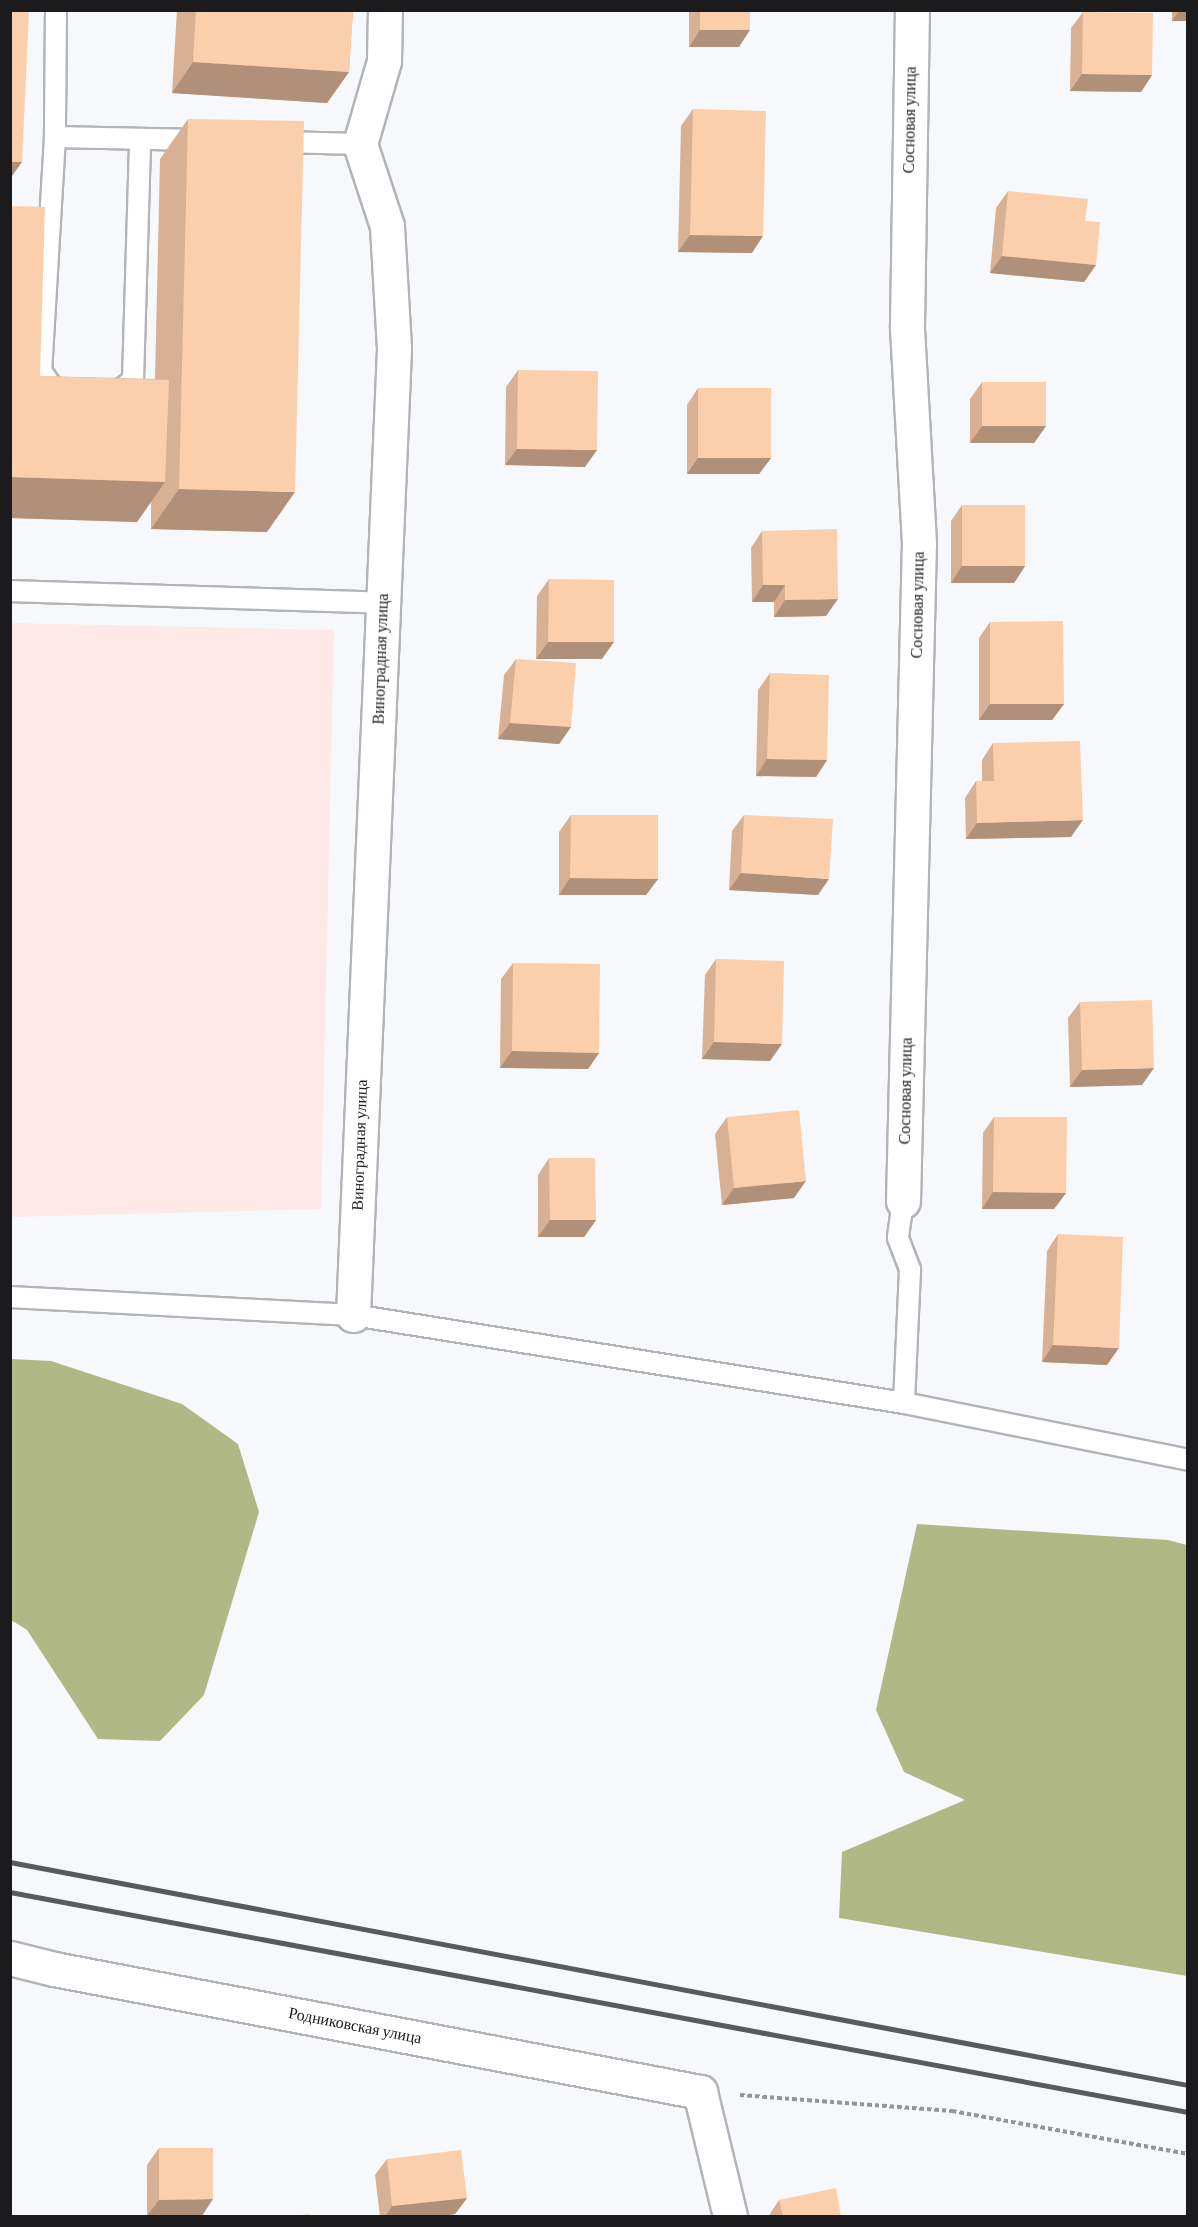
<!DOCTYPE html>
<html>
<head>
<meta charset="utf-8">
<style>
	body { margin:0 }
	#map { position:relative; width:1198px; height:2227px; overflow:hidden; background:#f6f8fc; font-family:"Crimson Pro",serif }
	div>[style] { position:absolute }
	.industrial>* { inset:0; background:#fee9e8 }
	.forest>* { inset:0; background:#b0b886 }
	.path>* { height:4px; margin-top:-2px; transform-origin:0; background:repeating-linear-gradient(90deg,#939598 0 4.5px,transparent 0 7.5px) }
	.roads { filter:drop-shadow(2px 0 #b2b4b7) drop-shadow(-2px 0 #b2b4b7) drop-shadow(0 2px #b2b4b7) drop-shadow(0 -2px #b2b4b7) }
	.lane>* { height:20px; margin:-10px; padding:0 10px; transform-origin:10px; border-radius:10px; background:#fff }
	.street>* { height:33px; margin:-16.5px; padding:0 16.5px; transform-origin:16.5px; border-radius:16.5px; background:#fff }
	.rail>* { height:4.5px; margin:-2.25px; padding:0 2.25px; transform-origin:2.25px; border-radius:2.25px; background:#595a5d }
	.wall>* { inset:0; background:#d8b194 }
	.shaded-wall>* { inset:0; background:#b09078 }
	.building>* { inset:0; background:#fbceac }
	span { translate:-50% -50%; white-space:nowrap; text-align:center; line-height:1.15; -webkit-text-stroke:5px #fff; paint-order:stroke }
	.street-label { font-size:16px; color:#1b1b1d }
	.frame { position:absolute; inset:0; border:12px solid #1b1b1d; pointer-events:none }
</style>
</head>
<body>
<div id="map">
	<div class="industrial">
		<div style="clip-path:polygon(11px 623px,334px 630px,321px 1209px,11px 1217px)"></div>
	</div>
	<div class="forest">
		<div style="clip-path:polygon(11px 1359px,51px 1361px,182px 1404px,238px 1444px,259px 1512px,204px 1695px,160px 1741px,98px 1739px,27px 1630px,11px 1620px)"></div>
		<div style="clip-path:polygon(917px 1524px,1168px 1540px,1187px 1545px,1187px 1976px,839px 1918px,842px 1852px,965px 1800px,904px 1772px,876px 1710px)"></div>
	</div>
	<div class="path">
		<div style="left:740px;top:2095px;width:213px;rotate:4.3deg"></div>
		<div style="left:952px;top:2111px;width:240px;rotate:10.3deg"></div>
	</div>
	<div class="roads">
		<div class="lane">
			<div style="left:56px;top:10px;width:127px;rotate:90.5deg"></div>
			<div style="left:55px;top:137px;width:144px;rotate:1.2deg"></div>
			<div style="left:55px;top:137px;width:234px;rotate:93.4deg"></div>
			<div style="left:41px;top:371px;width:32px;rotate:55deg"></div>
			<div style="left:279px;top:142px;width:81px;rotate:1.4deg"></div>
			<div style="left:114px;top:395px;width:24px;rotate:-38deg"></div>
			<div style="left:133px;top:380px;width:241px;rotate:-88.3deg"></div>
			<div style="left:10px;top:591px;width:373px;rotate:1.8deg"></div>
			<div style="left:903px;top:1201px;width:37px;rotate:98deg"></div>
			<div style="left:898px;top:1238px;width:34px;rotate:69deg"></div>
			<div style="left:910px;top:1270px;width:133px;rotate:92.6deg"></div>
			<div style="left:10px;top:1297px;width:343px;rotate:3deg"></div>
			<div style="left:353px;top:1315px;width:558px;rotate:9.07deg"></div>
			<div style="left:904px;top:1403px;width:290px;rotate:11.3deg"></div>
		</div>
		<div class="street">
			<div style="left:903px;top:1201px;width:658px;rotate:-88.61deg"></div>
			<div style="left:919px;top:543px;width:218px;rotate:-93.2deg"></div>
			<div style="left:907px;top:325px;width:315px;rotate:-89.1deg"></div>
			<div style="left:353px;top:1315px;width:968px;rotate:-87.57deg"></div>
			<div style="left:394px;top:348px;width:122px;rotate:-93.3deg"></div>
			<div style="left:387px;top:226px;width:86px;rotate:-108.2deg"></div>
			<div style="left:360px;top:144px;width:86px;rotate:-73.9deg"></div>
			<div style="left:384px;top:61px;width:51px;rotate:-88.9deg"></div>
			<div style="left:10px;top:1958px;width:45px;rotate:14deg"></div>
			<div style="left:54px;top:1969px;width:658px;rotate:10.78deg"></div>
			<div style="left:700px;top:2092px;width:128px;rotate:76.4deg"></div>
		</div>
	</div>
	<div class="rail">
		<div style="left:10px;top:1862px;width:1199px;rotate:10.72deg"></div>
		<div style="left:10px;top:1892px;width:1198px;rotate:10.58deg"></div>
	</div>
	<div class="wall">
		<div style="clip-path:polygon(177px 10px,353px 10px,349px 72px,327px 103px,172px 93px)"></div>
		<div style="clip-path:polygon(689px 10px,750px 10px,739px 47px,689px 47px)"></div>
		<div style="clip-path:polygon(1172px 10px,1188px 10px,1188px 21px,1172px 21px)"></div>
		<div style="clip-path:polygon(1083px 12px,1152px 75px,1141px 92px,1070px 91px,1071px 28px)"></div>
		<div style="clip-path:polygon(693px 109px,752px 253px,678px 252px,681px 126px)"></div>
		<div style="clip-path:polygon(188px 119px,267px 532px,151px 529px,151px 501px,137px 522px,10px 518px,10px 206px,40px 376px,155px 379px,160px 159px)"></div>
		<div style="clip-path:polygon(1008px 191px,1085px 221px,1096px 265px,1084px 282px,990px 273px,996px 208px)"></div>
		<div style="clip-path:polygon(518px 370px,585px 467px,505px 465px,506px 387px)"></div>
		<div style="clip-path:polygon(982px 382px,1046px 426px,1034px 443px,970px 443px,970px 399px)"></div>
		<div style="clip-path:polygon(698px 388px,771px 458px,759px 474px,687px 474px,687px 405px)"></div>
		<div style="clip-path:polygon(962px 505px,1025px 566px,1014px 583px,951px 583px,951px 521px)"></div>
		<div style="clip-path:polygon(762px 531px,826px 616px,774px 617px,774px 602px,752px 602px,751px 548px)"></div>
		<div style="clip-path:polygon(549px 579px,602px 659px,536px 659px,537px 596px)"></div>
		<div style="clip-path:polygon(990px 622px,1064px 704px,1052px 720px,979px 720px,979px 638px)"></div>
		<div style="clip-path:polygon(516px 659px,571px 727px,559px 744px,498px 739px,504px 675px)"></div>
		<div style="clip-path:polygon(770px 673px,827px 760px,816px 777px,756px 776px,758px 690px)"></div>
		<div style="clip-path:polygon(993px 743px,1071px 837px,966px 839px,965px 798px,976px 781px,982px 781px,982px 760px)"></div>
		<div style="clip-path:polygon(571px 815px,658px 879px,646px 895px,559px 895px,559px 832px)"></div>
		<div style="clip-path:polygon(744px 815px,818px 895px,729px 890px,732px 831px)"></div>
		<div style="clip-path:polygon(716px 959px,770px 1061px,702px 1059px,705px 975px)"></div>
		<div style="clip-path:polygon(513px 963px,599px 1053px,588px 1069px,500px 1068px,501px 979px)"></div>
		<div style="clip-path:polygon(1080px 1002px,1142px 1085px,1070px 1087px,1068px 1018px)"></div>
		<div style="clip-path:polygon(727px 1117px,794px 1198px,722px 1205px,715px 1134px)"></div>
		<div style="clip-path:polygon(994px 1117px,1066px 1193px,1054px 1209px,982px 1209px,983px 1133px)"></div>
		<div style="clip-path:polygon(549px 1158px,596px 1220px,584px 1237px,538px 1237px,538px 1175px)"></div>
		<div style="clip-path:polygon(1058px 1234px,1107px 1365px,1042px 1362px,1047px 1251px)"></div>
		<div style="clip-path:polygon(159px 2148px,202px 2216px,147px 2216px,147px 2165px)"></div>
		<div style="clip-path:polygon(387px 2159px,467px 2198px,455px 2214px,436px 2217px,380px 2217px,375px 2175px)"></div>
		<div style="clip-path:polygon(779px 2200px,841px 2217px,768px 2217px)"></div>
	</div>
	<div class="shaded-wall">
		<div style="clip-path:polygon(1179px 10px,1188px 10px,1188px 21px,1172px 21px)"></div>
		<div style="clip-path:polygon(700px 30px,750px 30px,739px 47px,689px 47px)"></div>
		<div style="clip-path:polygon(193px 62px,349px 72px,327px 103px,172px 93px)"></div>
		<div style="clip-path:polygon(1082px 74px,1152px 75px,1141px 92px,1070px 91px)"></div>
		<div style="clip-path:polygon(10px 162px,22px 162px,10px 179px)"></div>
		<div style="clip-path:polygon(690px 235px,763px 236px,752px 253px,678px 252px)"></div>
		<div style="clip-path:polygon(1002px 256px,1096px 265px,1084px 282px,990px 273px)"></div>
		<div style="clip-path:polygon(982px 426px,1046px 426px,1034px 443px,970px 443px)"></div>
		<div style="clip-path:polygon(517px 449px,597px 450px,585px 467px,505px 465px)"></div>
		<div style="clip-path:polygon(698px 458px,771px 458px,759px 474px,687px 474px)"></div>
		<div style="clip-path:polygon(10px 477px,165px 482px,137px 522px,10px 518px)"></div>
		<div style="clip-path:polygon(179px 489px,295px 492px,267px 532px,151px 529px)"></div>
		<div style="clip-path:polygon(962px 566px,1025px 566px,1014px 583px,951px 583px)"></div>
		<div style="clip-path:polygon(763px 585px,785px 585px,774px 602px,752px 602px)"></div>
		<div style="clip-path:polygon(838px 599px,826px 616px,774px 617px,785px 600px)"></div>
		<div style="clip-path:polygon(548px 642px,614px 642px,602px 659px,536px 659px)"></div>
		<div style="clip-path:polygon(990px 704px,1064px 704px,1052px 720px,979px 720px)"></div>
		<div style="clip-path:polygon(510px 723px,571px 727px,559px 744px,498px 739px)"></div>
		<div style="clip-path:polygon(767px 759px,827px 760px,816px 777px,756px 776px)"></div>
		<div style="clip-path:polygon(1083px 820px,1071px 837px,966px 839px,977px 823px)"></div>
		<div style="clip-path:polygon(741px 873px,829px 879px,818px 895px,729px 890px)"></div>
		<div style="clip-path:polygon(570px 878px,658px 879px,646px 895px,559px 895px)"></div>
		<div style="clip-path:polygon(714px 1042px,782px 1044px,770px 1061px,702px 1059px)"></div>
		<div style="clip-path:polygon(512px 1051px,599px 1053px,588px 1069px,500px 1068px)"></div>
		<div style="clip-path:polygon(1154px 1068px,1142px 1085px,1070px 1087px,1082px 1070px)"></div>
		<div style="clip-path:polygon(806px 1181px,794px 1198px,722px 1205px,734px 1188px)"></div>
		<div style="clip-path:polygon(993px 1192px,1066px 1193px,1054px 1209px,982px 1209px)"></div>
		<div style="clip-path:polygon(550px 1220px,596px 1220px,584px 1237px,538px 1237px)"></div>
		<div style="clip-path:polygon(1053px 1345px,1119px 1348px,1107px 1365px,1042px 1362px)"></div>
		<div style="clip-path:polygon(467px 2198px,455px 2214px,436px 2217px,385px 2217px,392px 2206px)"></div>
		<div style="clip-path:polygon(213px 2199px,202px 2216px,147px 2216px,159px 2200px)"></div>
	</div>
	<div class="building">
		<div style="clip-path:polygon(10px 10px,29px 10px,22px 162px,10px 162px)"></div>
		<div style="clip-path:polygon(196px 10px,353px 10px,349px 72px,193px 62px)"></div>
		<div style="clip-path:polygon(700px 10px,750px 10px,750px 30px,700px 30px)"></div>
		<div style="clip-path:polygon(1083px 12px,1153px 13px,1152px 75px,1082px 74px)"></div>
		<div style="clip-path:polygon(693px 109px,766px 111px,763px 236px,690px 235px)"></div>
		<div style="clip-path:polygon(188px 119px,304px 121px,295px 492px,179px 489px)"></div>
		<div style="clip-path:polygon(1008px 191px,1088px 199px,1085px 221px,1100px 222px,1096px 265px,1002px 256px)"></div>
		<div style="clip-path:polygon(10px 206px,45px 207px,40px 376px,169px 380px,165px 482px,10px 477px)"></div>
		<div style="clip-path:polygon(518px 370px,598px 371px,597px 450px,517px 449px)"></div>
		<div style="clip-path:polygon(982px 382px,1046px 382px,1046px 426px,982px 426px)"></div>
		<div style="clip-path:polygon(698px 388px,771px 388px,771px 458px,698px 458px)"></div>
		<div style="clip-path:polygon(962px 505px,1025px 505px,1025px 566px,962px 566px)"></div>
		<div style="clip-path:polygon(837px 529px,838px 599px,785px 600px,785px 585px,763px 585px,762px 531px)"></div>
		<div style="clip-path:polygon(549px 579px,614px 580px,614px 642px,548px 642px)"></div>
		<div style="clip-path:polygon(1063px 621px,1064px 704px,990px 704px,990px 622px)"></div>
		<div style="clip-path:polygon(516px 659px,576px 663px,571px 727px,510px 723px)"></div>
		<div style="clip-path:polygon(770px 673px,829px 675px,827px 760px,767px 759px)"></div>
		<div style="clip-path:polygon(1080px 741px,1083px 820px,977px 823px,976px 781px,994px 781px,993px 743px)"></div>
		<div style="clip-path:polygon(571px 815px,658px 815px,658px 879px,570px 878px)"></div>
		<div style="clip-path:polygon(744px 815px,833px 819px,829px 879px,741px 873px)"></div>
		<div style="clip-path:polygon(716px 959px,784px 961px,782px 1044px,714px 1042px)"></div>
		<div style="clip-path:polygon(513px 963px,600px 964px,599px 1053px,512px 1051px)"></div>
		<div style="clip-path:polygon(1152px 1000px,1154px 1068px,1082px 1070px,1080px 1002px)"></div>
		<div style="clip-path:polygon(799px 1110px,806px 1181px,734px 1188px,727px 1117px)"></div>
		<div style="clip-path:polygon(994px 1117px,1067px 1117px,1066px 1193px,993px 1192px)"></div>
		<div style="clip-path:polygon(549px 1158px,595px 1158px,596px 1220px,550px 1220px)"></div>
		<div style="clip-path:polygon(1058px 1234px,1123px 1237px,1119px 1348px,1053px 1345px)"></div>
		<div style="clip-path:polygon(159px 2148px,213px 2148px,213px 2199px,159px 2200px)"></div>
		<div style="clip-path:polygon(461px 2150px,467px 2198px,392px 2206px,387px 2159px)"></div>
		<div style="clip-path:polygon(836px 2188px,841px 2217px,783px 2217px,779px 2200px)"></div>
		<div style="clip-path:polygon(309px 2214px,310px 2217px,288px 2217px)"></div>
	</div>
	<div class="street-label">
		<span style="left:910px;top:120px;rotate:-89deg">Сосновая улица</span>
		<span style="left:918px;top:605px;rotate:-89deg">Сосновая улица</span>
		<span style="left:381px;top:659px;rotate:-88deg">Виноградная улица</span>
		<span style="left:906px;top:1091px;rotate:-89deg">Сосновая улица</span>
		<span style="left:360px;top:1145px;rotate:-88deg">Виноградная улица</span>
		<span style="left:355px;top:2026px;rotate:11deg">Родниковская улица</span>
	</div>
	<div class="frame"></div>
</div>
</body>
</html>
